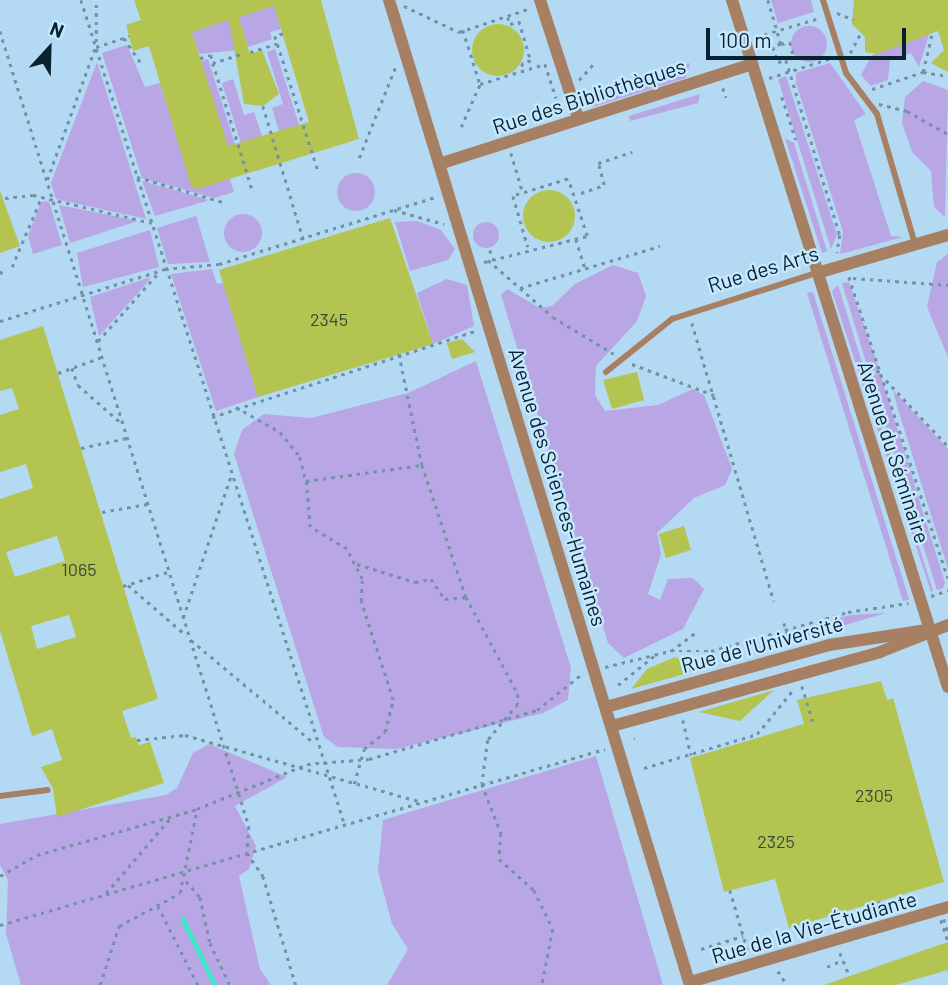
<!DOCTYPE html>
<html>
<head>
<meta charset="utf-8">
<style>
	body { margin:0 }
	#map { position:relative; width:948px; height:985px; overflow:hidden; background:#c5e8ff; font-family:Barlow,sans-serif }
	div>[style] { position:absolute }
	.built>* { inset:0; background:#b3d9f3 }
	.green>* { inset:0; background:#b8a6e5 }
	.round { border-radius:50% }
	.stream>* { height:4.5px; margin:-2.25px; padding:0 2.25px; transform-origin:2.25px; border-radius:2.25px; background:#3fe7c8 }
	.building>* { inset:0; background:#b3c451 }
	.path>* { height:2.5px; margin-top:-1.25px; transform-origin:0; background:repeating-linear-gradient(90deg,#7392a5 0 3.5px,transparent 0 8.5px) }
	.lane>* { height:6px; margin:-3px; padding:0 3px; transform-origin:3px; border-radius:3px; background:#a78063 }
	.street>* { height:12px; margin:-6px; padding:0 6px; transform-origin:6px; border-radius:6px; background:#a78063 }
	span { translate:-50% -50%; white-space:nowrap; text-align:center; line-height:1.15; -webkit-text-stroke:5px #c5e8ff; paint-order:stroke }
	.number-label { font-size:18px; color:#334a38 }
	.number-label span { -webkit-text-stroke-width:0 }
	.street-label { font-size:21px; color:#08212f }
	.north { position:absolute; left:14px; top:14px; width:70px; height:70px; -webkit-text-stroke:5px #c5e8ff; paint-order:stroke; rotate:22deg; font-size:19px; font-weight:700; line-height:28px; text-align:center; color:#08212f }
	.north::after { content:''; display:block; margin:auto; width:24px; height:32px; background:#08212f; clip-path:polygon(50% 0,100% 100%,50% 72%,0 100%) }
	.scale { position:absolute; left:706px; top:28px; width:200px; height:32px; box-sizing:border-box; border:4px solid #08212f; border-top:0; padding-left:9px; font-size:21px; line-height:24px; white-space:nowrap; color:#08212f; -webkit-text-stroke:5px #c5e8ff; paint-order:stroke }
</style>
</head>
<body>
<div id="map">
	<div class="built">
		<div style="clip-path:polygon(0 0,948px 0,948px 985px,0 985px)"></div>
	</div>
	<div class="green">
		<div style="clip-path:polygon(771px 0,811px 0,814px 12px,778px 23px)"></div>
		<div style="clip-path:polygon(274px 6px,281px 29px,270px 32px,272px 39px,248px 47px,239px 17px)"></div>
		<div style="clip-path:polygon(229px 20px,238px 50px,199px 54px,192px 32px)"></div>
		<div class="round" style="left:791px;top:26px;width:36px;height:36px"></div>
		<div style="clip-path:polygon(929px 34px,919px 67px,911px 53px,890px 59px,888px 80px,871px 86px,861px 75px,872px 55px)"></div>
		<div style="clip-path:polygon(127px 45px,145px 87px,160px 83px,191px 185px,230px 179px,234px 192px,214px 198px,142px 178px,102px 53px)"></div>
		<div style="clip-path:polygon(275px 49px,299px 125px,279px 131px,272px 108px,283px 104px,267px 52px)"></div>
		<div style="clip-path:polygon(208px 59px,235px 144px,228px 147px,201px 61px)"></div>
		<div style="clip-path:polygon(97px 62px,98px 65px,146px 219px,56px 199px,51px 183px)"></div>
		<div style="clip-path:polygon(690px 63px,686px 78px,593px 107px,579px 101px)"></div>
		<div style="clip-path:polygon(830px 63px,866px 114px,854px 120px,891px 236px,903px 237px,840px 254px,843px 232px,796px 83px,796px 73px)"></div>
		<div style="clip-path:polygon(786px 76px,837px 235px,831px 249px,778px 79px)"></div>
		<div style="clip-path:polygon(233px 79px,244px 115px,254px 112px,262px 136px,241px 143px,222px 83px)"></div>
		<div style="clip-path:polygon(923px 81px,948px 90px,945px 217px,934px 207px,931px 171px,912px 152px,902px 123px,905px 97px)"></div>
		<div style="clip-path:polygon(700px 94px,698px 103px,630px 121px,629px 116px)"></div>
		<div style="clip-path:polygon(785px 138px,794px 143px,827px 251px,822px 253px)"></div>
		<div class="round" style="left:337px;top:173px;width:38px;height:38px"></div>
		<div style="clip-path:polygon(142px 181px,206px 199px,207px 201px,155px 216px)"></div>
		<div style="clip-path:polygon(49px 201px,62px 245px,33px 254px,28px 236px,41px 202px)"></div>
		<div style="clip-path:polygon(59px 205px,129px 219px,138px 221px,70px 243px)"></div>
		<div class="round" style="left:224px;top:214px;width:38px;height:38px"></div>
		<div style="clip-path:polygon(196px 216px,210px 262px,168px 264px,157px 228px)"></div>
		<div style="clip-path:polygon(417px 221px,441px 230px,455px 249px,448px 260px,410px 271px,395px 222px)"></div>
		<div class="round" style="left:473px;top:222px;width:26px;height:26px"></div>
		<div style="clip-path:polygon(150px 230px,159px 267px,83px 287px,77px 253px)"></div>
		<div style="clip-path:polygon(948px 254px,948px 357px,927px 307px,937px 262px)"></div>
		<div style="clip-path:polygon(613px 265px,638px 273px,646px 296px,637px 321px,596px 366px,595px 395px,605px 411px,658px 405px,693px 389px,704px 395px,732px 469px,725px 485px,694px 498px,657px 533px,661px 554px,648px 594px,660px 600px,668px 579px,693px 578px,704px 589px,683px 629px,624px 658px,608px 643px,501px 295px,507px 289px,540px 308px,552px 306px,575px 284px)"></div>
		<div style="clip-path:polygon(212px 269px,217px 284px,223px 283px,258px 397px,216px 411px,171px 274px)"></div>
		<div style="clip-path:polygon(151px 277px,145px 285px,99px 336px,90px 297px)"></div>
		<div style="clip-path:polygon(447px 279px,467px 285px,474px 326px,433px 344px,417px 293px)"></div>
		<div style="clip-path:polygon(849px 282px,879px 369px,869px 372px,842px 283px)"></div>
		<div style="clip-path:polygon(838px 285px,933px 591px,931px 592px,832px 291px)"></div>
		<div style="clip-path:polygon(813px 292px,909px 599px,909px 600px,903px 601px,807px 293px)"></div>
		<div style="clip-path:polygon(476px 361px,571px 668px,568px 700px,543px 713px,397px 749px,338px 747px,324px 737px,234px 454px,242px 430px,264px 414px,311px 418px,408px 393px)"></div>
		<div style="clip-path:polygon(880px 373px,945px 583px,943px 588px,937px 590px,870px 376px)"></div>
		<div style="clip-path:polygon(893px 390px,948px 449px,948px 569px,898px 409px)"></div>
		<div style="clip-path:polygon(886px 613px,794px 640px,792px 631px,850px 615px)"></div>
		<div style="clip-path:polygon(209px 744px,287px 777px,235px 806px,256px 846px,249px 869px,239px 876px,260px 969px,271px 985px,21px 985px,6px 934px,8px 880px,0 865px,0 824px,166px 795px,177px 788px,193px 753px)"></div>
		<div style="clip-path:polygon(596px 756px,663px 985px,387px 985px,408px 949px,392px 924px,378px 871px,383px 820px)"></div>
	</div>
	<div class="stream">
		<div style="left:183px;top:919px;width:73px;rotate:64.1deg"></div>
	</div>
	<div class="building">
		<div style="clip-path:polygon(evenodd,134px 0,321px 0,359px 139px,197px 189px,191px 186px,149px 46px,133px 51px,126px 25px,141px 20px,134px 0,274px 6px,309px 122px,228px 146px,192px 32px,229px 20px,244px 104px,263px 106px,279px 94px,262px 50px,250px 54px,239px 17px,274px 6px)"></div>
		<div style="clip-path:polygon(854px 0,948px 0,948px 72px,931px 63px,944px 50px,938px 31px,877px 54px,865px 52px,865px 37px,852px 24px)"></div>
		<div class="round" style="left:472px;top:24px;width:52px;height:52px"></div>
		<div class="round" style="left:523px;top:190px;width:52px;height:52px"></div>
		<div style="clip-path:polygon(0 191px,20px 246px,0 253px)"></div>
		<div style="clip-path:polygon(390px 218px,433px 344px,258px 397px,219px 270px)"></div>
		<div style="clip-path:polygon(evenodd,43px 326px,158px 699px,122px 711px,131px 738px,136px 737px,139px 745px,150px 742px,164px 783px,57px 817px,53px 789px,41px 767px,62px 760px,52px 729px,32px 736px,0 631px,0 499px,33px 488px,26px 464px,0 472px,0 415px,19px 409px,12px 388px,0 391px,0 340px,43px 326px,57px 536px,65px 561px,15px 577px,6px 552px,57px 536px,43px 326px,69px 615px,76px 637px,37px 649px,31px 626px,69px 615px)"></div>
		<div style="clip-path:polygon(462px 339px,475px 352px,452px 359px,447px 343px)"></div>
		<div style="clip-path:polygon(637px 372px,644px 400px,612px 409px,603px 380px)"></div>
		<div style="clip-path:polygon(684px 526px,691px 550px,666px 558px,659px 534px)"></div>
		<div style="clip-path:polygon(675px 657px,706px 668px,631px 689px,647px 669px)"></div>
		<div style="clip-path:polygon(881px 681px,887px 700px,893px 698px,944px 882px,789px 928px,775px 879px,724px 892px,690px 758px,804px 724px,797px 700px)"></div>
		<div style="clip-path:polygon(774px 690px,740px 721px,699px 712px)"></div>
		<div style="clip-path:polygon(948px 942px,948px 970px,896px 985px,824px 985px)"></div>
	</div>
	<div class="path">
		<div style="left:81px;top:0;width:866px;rotate:72.26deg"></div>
		<div style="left:768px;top:0;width:46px;rotate:73.5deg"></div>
		<div style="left:781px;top:44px;width:9px;rotate:159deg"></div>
		<div style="left:773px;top:47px;width:16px;rotate:72deg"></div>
		<div style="left:778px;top:62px;width:8px;rotate:-14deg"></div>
		<div style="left:786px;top:60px;width:183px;rotate:72.9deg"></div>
		<div style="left:840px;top:235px;width:18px;rotate:99deg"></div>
		<div style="left:404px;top:6px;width:61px;rotate:25.3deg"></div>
		<div style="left:459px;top:32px;width:76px;rotate:-18.4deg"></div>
		<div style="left:837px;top:13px;width:18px;rotate:22deg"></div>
		<div style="left:508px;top:17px;width:7px;rotate:74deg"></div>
		<div style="left:510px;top:24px;width:9px;rotate:-18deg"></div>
		<div style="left:519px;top:21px;width:42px;rotate:73.3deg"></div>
		<div style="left:531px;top:61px;width:9px;rotate:167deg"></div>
		<div style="left:522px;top:63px;width:7px;rotate:74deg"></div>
		<div style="left:463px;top:30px;width:57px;rotate:72.5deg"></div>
		<div style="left:480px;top:84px;width:68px;rotate:-17.1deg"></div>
		<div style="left:545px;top:64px;width:36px;rotate:72deg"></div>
		<div style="left:0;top:31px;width:833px;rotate:72.61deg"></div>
		<div style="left:249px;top:826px;width:27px;rotate:94deg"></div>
		<div style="left:247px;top:853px;width:28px;rotate:55deg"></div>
		<div style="left:263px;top:876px;width:114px;rotate:73.2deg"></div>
		<div style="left:283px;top:34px;width:8px;rotate:166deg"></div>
		<div style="left:275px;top:36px;width:142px;rotate:72.3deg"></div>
		<div style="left:756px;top:37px;width:63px;rotate:-16.7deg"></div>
		<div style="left:124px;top:38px;width:29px;rotate:56deg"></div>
		<div style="left:96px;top:42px;width:42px;rotate:-90deg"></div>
		<div style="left:781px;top:44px;width:9px;rotate:-13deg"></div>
		<div style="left:790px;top:42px;width:16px;rotate:76deg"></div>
		<div style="left:794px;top:58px;width:8px;rotate:166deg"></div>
		<div style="left:96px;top:47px;width:35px;rotate:-18deg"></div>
		<div style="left:250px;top:52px;width:28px;rotate:-17deg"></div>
		<div style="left:850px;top:53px;width:21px;rotate:-62deg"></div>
		<div style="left:240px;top:55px;width:28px;rotate:163deg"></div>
		<div style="left:213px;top:63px;width:135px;rotate:72.8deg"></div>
		<div style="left:200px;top:58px;width:11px;rotate:-15deg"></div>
		<div style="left:211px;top:55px;width:8px;rotate:76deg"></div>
		<div style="left:923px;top:72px;width:40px;rotate:-77deg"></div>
		<div style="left:769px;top:78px;width:63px;rotate:-17.6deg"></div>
		<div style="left:579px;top:80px;width:24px;rotate:-48deg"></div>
		<div style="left:723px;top:88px;width:10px;rotate:73deg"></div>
		<div style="left:872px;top:89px;width:54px;rotate:-18.4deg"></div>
		<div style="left:923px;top:72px;width:25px;rotate:9deg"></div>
		<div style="left:782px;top:97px;width:45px;rotate:72deg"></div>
		<div style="left:879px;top:104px;width:29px;rotate:14deg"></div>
		<div style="left:907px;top:111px;width:47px;rotate:29.3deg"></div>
		<div style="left:263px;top:106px;width:144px;rotate:73.1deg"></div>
		<div style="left:461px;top:127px;width:47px;rotate:-66.2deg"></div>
		<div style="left:511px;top:153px;width:42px;rotate:73.3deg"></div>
		<div style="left:359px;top:158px;width:97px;rotate:-68.2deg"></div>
		<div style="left:137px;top:177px;width:90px;rotate:16.2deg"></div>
		<div style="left:47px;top:180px;width:140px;rotate:-70deg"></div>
		<div style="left:581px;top:193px;width:24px;rotate:-19deg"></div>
		<div style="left:604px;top:185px;width:23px;rotate:-105deg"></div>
		<div style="left:598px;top:163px;width:36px;rotate:-18deg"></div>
		<div style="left:5px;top:198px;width:28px;rotate:-6deg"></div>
		<div style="left:33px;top:195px;width:122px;rotate:13.2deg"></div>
		<div style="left:394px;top:210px;width:52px;rotate:15.6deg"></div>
		<div style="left:576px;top:239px;width:31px;rotate:73deg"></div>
		<div style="left:490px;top:250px;width:9px;rotate:72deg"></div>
		<div style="left:488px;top:260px;width:86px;rotate:41.2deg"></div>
		<div style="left:553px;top:317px;width:71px;rotate:31.2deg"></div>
		<div style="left:484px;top:262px;width:106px;rotate:-14.2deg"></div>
		<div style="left:587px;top:236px;width:60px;rotate:-108.4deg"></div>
		<div style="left:568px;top:179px;width:58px;rotate:162.8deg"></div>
		<div style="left:513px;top:196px;width:53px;rotate:73.6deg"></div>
		<div style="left:12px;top:267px;width:75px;rotate:-67.2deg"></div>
		<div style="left:0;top:274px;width:6px;rotate:-59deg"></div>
		<div style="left:849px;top:277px;width:317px;rotate:71.8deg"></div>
		<div style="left:853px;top:278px;width:95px;rotate:4.2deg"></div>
		<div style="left:520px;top:288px;width:146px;rotate:-16.7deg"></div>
		<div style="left:0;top:321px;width:173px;rotate:-17.5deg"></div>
		<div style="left:165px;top:269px;width:54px;rotate:-5.3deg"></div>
		<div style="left:219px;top:264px;width:229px;rotate:-17.2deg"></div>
		<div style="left:692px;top:323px;width:290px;rotate:73.6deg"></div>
		<div style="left:98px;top:341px;width:92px;rotate:-48.5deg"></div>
		<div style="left:399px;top:354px;width:113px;rotate:78.3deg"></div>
		<div style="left:422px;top:465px;width:139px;rotate:71.6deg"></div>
		<div style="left:466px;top:597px;width:110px;rotate:61.8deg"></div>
		<div style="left:518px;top:694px;width:10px;rotate:90deg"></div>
		<div style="left:518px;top:704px;width:47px;rotate:129.8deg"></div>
		<div style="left:488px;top:740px;width:44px;rotate:97.8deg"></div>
		<div style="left:482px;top:784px;width:53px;rotate:68.8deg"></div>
		<div style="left:501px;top:833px;width:26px;rotate:94deg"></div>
		<div style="left:499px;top:859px;width:47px;rotate:41.5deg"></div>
		<div style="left:534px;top:890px;width:43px;rotate:64deg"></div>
		<div style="left:553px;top:929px;width:57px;rotate:101.1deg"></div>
		<div style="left:632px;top:364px;width:88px;rotate:20.7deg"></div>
		<div style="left:72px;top:368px;width:18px;rotate:71deg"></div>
		<div style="left:78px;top:385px;width:56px;rotate:41.4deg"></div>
		<div style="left:58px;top:373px;width:47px;rotate:-20deg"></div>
		<div style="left:868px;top:374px;width:15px;rotate:-16deg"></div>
		<div style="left:886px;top:380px;width:91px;rotate:46.8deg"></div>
		<div style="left:236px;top:407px;width:51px;rotate:29.6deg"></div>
		<div style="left:280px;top:432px;width:32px;rotate:51deg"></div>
		<div style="left:300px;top:457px;width:25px;rotate:76deg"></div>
		<div style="left:212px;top:417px;width:280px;rotate:-18.1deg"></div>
		<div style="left:81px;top:448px;width:47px;rotate:-12.3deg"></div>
		<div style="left:102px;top:512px;width:46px;rotate:-10.1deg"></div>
		<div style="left:357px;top:564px;width:61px;rotate:17.2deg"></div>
		<div style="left:415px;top:582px;width:16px;rotate:-11deg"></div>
		<div style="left:431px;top:579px;width:24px;rotate:55deg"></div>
		<div style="left:445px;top:599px;width:21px;rotate:-5deg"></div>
		<div style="left:128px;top:585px;width:77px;rotate:40.8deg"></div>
		<div style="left:123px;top:586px;width:47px;rotate:-17.3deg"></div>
		<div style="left:931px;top:596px;width:18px;rotate:-19deg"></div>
		<div style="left:183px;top:618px;width:151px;rotate:-71.4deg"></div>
		<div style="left:784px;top:623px;width:21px;rotate:73deg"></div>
		<div style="left:191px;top:640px;width:158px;rotate:39.9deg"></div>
		<div style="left:671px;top:651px;width:34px;rotate:-37deg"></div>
		<div style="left:605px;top:667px;width:67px;rotate:-13.8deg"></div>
		<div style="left:670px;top:651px;width:41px"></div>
		<div style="left:711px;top:651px;width:142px;rotate:-15.9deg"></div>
		<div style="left:848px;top:612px;width:61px;rotate:-8.5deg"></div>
		<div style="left:618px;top:685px;width:46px;rotate:-38.9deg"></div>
		<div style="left:802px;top:686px;width:37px;rotate:73deg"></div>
		<div style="left:683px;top:720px;width:36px;rotate:77deg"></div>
		<div style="left:634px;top:739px;width:1px"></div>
		<div style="left:137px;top:740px;width:48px;rotate:-5.9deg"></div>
		<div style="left:185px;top:735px;width:245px;rotate:15.8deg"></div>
		<div style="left:644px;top:768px;width:118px;rotate:-16.7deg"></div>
		<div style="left:757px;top:734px;width:57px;rotate:-50.7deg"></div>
		<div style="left:354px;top:784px;width:36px;rotate:-74deg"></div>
		<div style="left:364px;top:749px;width:27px;rotate:-39deg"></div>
		<div style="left:385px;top:732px;width:33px;rotate:-76deg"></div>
		<div style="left:393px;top:700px;width:104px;rotate:-107.9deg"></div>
		<div style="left:361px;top:601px;width:22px;rotate:-87deg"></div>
		<div style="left:362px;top:579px;width:34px;rotate:-117deg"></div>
		<div style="left:347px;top:549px;width:43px;rotate:-149.3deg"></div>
		<div style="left:310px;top:527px;width:46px;rotate:-95deg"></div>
		<div style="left:306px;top:481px;width:117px;rotate:-7.9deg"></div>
		<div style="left:0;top:876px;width:43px;rotate:-29.6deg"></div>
		<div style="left:37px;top:855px;width:166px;rotate:-16deg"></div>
		<div style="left:197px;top:809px;width:119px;rotate:-22.2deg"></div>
		<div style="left:307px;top:764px;width:62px;rotate:-4.6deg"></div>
		<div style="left:369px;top:759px;width:175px;rotate:-16.3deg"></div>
		<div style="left:537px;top:710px;width:58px;rotate:-38.7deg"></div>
		<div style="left:186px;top:881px;width:21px;rotate:49deg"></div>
		<div style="left:200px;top:897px;width:47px;rotate:77.7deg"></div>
		<div style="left:210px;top:943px;width:47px;rotate:64.5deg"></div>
		<div style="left:730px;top:890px;width:64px;rotate:73.6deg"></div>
		<div style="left:106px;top:893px;width:101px;rotate:-49.4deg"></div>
		<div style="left:879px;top:901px;width:11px;rotate:75deg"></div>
		<div style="left:158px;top:906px;width:89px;rotate:63.1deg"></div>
		<div style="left:944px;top:919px;width:15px;rotate:74deg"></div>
		<div style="left:941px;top:920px;width:22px;rotate:72deg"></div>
		<div style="left:806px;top:922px;width:12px;rotate:76deg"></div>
		<div style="left:0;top:925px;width:630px;rotate:-16.22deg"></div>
		<div style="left:701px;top:949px;width:44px;rotate:-17.2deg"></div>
		<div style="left:840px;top:953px;width:23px;rotate:67deg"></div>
		<div style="left:827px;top:967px;width:17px;rotate:-24deg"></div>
		<div style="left:778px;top:971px;width:17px;rotate:57deg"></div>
		<div style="left:100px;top:985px;width:62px;rotate:-72.1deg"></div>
		<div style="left:119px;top:926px;width:69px;rotate:-28.4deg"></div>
		<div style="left:180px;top:893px;width:86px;rotate:-78.6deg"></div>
	</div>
	<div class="lane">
		<div style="left:823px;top:0;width:77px;rotate:72.5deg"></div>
		<div style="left:846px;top:73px;width:51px;rotate:52.9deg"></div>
		<div style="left:877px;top:114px;width:135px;rotate:73.7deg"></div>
		<div style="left:606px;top:372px;width:85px;rotate:-38.8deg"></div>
		<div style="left:672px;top:319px;width:151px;rotate:-17.7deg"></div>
		<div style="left:0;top:796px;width:48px;rotate:-7.1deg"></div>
	</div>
	<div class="street">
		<div style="left:389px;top:0;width:1030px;rotate:73.01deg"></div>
		<div style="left:540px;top:0;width:124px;rotate:72.1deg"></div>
		<div style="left:732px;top:0;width:720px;rotate:72.55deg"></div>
		<div style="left:439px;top:164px;width:329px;rotate:-17.7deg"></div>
		<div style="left:817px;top:273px;width:136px;rotate:-16.2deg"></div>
		<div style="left:606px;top:707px;width:231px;rotate:-15.5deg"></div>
		<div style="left:829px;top:645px;width:99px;rotate:-8.7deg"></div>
		<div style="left:612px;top:726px;width:278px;rotate:-15.4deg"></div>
		<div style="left:880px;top:652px;width:73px;rotate:-21.7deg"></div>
		<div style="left:690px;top:982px;width:269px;rotate:-16.2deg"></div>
	</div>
	<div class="number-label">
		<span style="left:329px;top:319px">2345</span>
		<span style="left:79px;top:569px">1065</span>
		<span style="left:874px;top:795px">2305</span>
		<span style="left:776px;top:841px">2325</span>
	</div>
	<div class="street-label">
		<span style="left:589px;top:96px;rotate:-18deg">Rue des Bibliothèques</span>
		<span style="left:763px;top:269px;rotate:-17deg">Rue des Arts</span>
		<span style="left:894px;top:452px;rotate:72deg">Avenue du Séminaire</span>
		<span style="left:558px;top:487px;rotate:73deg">Avenue des Sciences-Humaines</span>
		<span style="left:762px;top:644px;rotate:-15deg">Rue de l'Université</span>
		<span style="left:814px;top:927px;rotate:-16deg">Rue de la Vie-Étudiante</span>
	</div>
	<div class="north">N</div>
	<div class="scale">100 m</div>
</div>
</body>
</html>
